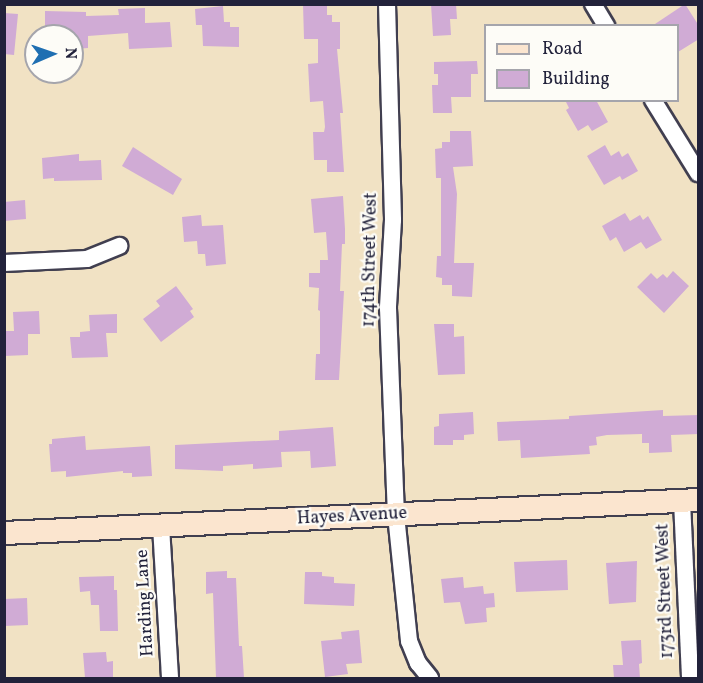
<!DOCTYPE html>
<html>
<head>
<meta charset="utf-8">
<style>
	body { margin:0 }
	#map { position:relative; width:703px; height:683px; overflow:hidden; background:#f1e2c4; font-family:Vollkorn,serif }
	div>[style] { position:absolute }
	.building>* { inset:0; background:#d0abd5 }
	.roads { filter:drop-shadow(2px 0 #413f50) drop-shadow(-2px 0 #413f50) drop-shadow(0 2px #413f50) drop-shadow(0 -2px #413f50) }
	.street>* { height:16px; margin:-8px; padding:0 8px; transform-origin:8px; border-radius:8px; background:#fff }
	.secondary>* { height:22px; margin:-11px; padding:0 11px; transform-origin:11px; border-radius:11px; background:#fbe5cf }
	span { translate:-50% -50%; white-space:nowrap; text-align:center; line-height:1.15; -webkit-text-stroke:4.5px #fdfcf7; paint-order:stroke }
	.street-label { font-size:18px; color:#22223b }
	.frame { position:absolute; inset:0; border:6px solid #22223b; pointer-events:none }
	.legend { position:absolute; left:484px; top:24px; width:195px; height:78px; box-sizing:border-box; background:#fdfcf7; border:2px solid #a5a5ac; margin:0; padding:8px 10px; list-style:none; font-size:18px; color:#22223b }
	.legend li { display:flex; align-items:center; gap:12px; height:30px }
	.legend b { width:30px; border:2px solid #a5a5ac }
	.north { position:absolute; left:24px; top:24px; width:60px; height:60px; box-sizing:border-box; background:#fdfcf7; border:2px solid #a5a5ac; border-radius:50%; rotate:88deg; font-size:16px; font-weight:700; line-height:24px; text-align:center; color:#22223b }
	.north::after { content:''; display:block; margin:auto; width:21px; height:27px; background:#1f6fb2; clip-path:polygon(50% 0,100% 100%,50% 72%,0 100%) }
</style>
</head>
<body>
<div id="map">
	<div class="building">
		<div style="clip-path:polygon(303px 4px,327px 4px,327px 15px,332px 15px,332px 22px,340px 22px,340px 49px,337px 49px,343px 113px,340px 113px,344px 172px,327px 172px,327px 160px,314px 160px,313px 132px,324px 132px,325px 127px,323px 101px,310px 102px,308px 64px,318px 63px,318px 39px,304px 39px)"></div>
		<div style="clip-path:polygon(431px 4px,456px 4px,457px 19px,450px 19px,451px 35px,433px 36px)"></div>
		<div style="clip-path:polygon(685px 4px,699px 26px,699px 39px,678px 52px,678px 26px,652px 26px)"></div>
		<div style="clip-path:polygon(223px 6px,224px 22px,230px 22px,230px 27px,239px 27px,239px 47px,203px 46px,202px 25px,196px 25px,195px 9px)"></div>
		<div style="clip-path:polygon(145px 8px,145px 23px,170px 22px,172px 47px,129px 49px,128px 33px,88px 36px,88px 48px,73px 49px,72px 36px,58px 36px,58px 30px,45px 30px,45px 11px,86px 12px,86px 16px,119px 15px,118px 9px)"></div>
		<div style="clip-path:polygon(4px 13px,18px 14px,14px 55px,4px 54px)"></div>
		<div style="clip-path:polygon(477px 61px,478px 74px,471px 74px,471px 97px,451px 97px,452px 113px,433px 113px,432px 85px,438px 85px,438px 74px,434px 74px,434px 62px)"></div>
		<div style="clip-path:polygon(565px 100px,596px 100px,608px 122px,592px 131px,588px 125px,578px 131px,566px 110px,569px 108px)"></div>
		<div style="clip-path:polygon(450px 131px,471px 131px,473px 166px,453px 167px,457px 194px,454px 263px,474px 263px,472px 297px,452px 296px,452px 285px,442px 285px,442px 278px,436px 277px,437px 256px,441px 256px,441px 178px,436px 178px,435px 149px,442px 148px,442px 142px,450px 142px)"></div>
		<div style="clip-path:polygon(605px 145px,611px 156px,619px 151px,622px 157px,628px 153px,638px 171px,622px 180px,620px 176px,604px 185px,587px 156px)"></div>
		<div style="clip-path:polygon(133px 147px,182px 179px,173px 195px,122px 166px)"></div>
		<div style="clip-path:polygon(79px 154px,79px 161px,101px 160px,102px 180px,54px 181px,54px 178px,43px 179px,42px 158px)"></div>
		<div style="clip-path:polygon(343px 196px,345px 229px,345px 244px,342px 244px,340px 291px,344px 291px,339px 380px,315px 380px,316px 354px,320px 354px,320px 311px,318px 310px,319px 288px,309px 287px,309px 273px,320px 273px,320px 260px,328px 260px,326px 232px,314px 233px,311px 199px)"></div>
		<div style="clip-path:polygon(25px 200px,26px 219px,4px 221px,4px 202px)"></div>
		<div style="clip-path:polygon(625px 213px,630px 221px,640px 215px,643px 220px,648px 216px,662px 240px,646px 249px,641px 242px,624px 252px,616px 237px,610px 241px,602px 226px)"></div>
		<div style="clip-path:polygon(201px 215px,202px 226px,223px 225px,226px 264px,206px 266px,205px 254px,198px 254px,197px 241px,184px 242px,182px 217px)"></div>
		<div style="clip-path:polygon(673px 271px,689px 286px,664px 313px,637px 287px,651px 273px,657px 279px,663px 274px,667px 278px)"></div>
		<div style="clip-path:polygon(176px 286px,193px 309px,190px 311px,194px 317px,161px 342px,143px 319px,160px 306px,156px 301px)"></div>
		<div style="clip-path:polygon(39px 311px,40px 334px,28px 334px,28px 355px,4px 356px,4px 331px,14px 331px,13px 312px)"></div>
		<div style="clip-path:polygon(117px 314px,117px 333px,106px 333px,108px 357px,72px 358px,70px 337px,80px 337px,80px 332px,90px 331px,89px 315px)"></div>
		<div style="clip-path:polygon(434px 324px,454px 324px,454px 337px,464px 336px,465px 374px,438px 375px)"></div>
		<div style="clip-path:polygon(663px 410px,663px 416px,699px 415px,699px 434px,671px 435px,672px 452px,649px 453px,649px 443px,642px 443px,642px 434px,607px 435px,596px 437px,597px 445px,589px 446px,590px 454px,521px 458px,520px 440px,498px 441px,497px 422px,569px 419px,569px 416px)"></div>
		<div style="clip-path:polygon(473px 412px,474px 434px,464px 435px,464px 440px,453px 440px,453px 445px,434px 445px,434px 427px,439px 426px,439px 414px)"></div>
		<div style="clip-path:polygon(333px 427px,336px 466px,311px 468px,310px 451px,281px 452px,282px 467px,253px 469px,253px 464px,223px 466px,223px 471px,175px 469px,175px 445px,279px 440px,279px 431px)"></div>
		<div style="clip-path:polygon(85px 436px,86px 450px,150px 446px,152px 476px,132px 477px,132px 473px,123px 473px,123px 471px,66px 477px,66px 471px,51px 472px,49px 444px,52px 444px,52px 439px)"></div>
		<div style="clip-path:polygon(567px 560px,568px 590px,516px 592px,514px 562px)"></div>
		<div style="clip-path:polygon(637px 561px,636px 602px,609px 604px,606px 563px)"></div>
		<div style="clip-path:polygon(227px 571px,227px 578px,236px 578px,239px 646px,242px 646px,244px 678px,216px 678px,213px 593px,206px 594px,206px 572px)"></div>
		<div style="clip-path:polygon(305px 572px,322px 572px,322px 576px,334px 577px,334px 583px,355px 584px,354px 606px,304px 604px)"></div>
		<div style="clip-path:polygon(114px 576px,114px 590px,117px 590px,118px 631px,100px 631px,99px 605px,91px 605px,90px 591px,80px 592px,79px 577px)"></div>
		<div style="clip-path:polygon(463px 577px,464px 588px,483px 586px,484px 594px,494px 593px,495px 607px,486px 608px,487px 622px,465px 624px,460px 602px,444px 603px,441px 579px)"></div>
		<div style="clip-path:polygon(27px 598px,28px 625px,4px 626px,4px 599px)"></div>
		<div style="clip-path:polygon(359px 630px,362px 663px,346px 664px,348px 674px,325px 677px,321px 641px,342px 639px,341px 632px)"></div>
		<div style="clip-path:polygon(641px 640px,642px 663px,639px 664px,640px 678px,614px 678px,613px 665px,623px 665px,621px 641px)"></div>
		<div style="clip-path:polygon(106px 652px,107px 662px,113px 661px,113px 678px,85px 678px,83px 653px)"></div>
	</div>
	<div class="roads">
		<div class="street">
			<div style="left:387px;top:4px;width:216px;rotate:88.4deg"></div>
			<div style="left:393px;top:220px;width:88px;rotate:93.3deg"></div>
			<div style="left:388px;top:308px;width:207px;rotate:87.8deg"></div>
			<div style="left:396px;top:515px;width:127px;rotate:84.1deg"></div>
			<div style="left:409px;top:641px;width:24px;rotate:68deg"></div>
			<div style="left:418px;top:663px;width:19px;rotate:51deg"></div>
			<div style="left:593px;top:4px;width:26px;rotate:59deg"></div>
			<div style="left:653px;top:100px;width:86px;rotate:58.3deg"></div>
			<div style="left:4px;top:263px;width:83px;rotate:-2.8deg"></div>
			<div style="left:87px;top:259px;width:35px;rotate:-22deg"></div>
			<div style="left:682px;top:501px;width:177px;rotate:87.4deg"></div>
			<div style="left:161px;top:526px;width:152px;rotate:86.6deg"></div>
		</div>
		<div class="secondary">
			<div style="left:4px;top:533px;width:695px;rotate:-2.72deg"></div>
		</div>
	</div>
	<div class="street-label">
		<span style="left:371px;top:260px;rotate:-89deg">174th Street West</span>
		<span style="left:352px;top:517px;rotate:-3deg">Hayes Avenue</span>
		<span style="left:666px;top:591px;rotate:-92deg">173rd Street West</span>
		<span style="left:146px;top:603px;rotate:-93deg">Harding Lane</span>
	</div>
	<div class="frame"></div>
	<ul class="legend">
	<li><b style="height:8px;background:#fbe5cf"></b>Road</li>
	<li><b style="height:16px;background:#d0abd5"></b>Building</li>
	</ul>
	<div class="north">N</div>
</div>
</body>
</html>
